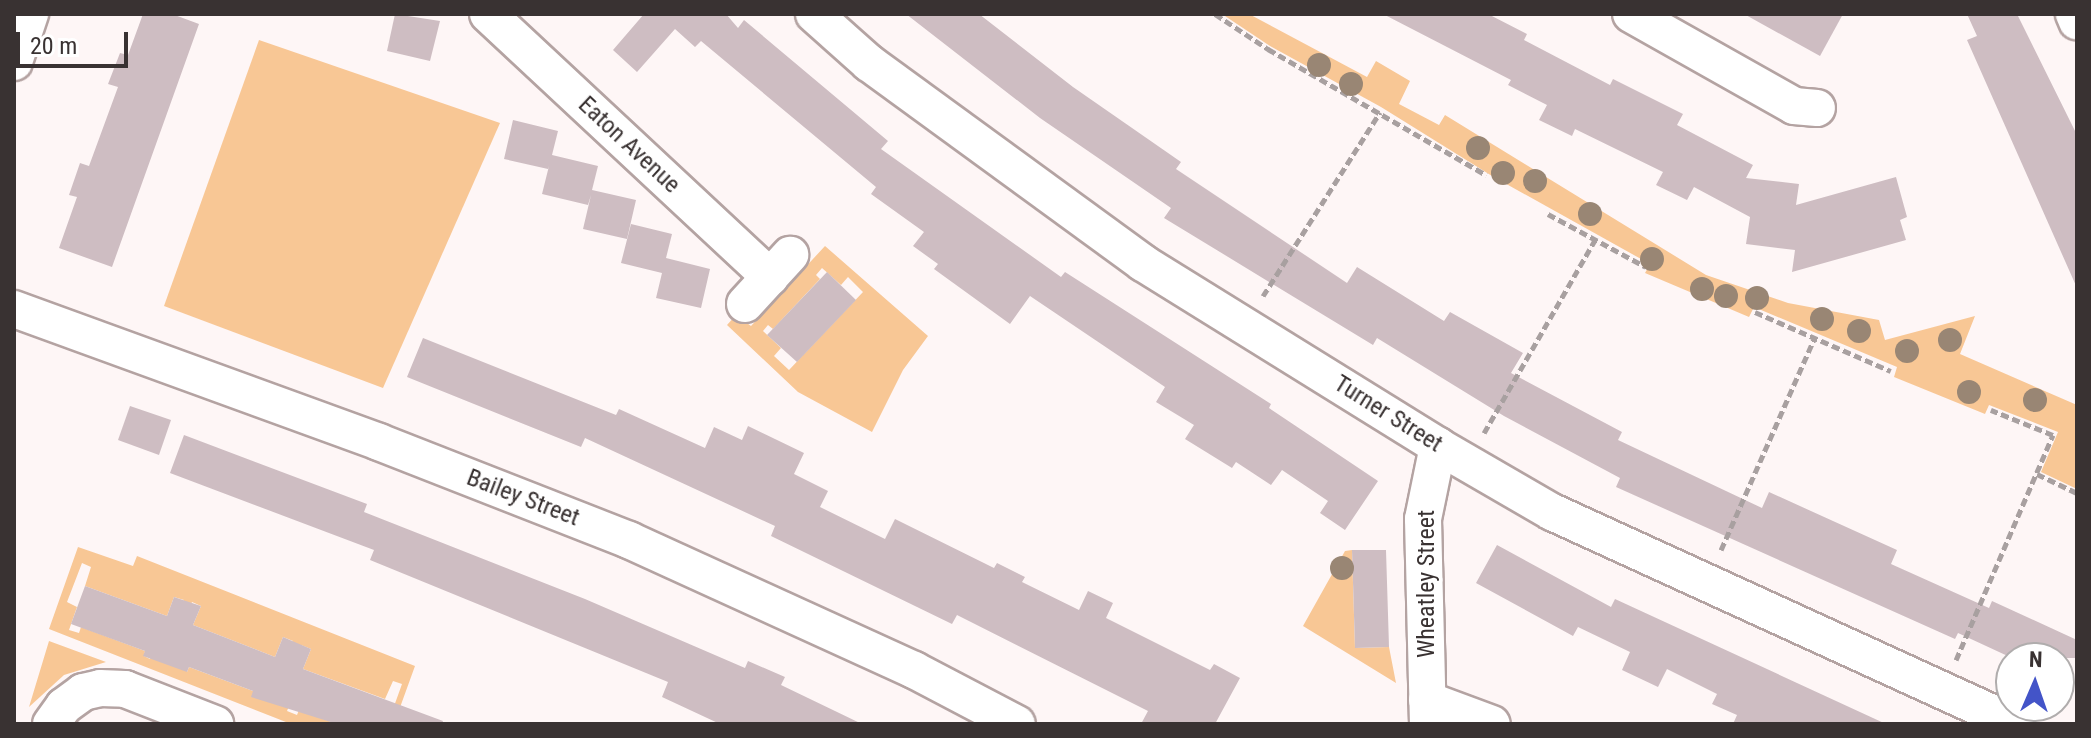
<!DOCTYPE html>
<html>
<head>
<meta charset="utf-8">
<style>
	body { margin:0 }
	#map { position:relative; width:2091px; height:738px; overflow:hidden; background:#fef6f6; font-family:"Roboto Condensed",sans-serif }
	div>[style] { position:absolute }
	.green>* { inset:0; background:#f8c795 }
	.building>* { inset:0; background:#cebdc2 }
	.path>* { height:5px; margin-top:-2.5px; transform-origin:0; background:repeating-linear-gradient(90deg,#a8a0a0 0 8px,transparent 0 12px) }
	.roads { filter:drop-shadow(2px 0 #b4a3a2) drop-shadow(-2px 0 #b4a3a2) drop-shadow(0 2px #b4a3a2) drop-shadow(0 -2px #b4a3a2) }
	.minor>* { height:36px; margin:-18px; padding:0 18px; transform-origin:18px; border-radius:18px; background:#fff }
	.trees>* { width:24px; height:24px; margin:-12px; border-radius:50%; background:#998674 }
	span { translate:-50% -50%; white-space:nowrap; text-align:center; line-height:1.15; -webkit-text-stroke:7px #fff; paint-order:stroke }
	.street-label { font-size:24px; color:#393232 }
	.frame { position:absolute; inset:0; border:16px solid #393232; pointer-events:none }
	.north { position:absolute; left:1995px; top:642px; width:80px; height:80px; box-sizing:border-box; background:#fff; border:2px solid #b0adad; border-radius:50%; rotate:2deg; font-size:22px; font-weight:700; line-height:32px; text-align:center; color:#393232 }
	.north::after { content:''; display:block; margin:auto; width:28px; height:36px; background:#4354c8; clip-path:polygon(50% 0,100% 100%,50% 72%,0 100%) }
	.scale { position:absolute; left:16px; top:32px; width:112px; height:36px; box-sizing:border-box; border:4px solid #393232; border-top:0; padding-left:10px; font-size:24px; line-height:28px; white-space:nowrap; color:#393232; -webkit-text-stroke:6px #fff; paint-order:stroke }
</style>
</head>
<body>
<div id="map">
	<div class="green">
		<div style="clip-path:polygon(1222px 14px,1249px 14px,1367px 77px,1376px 61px,1410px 81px,1399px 104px,1439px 125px,1445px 115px,1706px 275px,1788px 303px,1879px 320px,1885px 340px,1975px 316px,1960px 354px,2077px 405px,2077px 489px,2041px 472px,2058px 432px,1989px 405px,1985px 414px,1894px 377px,1897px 367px,1754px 307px,1749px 317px,1645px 273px,1650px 264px,1492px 176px,1381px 107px,1270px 46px)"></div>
		<div style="clip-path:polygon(259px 40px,500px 123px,383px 388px,164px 306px)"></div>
		<div style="clip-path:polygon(evenodd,825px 246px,928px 336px,903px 370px,872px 432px,798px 392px,727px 325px,736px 315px,751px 326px,825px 246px,822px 268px,841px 285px,848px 277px,863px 292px,789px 370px,774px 356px,781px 348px,763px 331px,768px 325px,773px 329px,820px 279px,816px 275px,822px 268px)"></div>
		<div style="clip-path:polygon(evenodd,78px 547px,133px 566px,137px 556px,415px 666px,394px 724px,388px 723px,402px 684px,393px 681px,385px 699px,303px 669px,311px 649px,301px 645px,296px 689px,287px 711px,297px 715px,299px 710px,337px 724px,291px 724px,49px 629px,78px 547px,82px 563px,91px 567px,85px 586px,167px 616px,174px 597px,184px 600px,159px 636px,150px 659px,144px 656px,145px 651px,81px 627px,79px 633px,69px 630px,77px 607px,67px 602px,82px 563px,78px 547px,192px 602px,201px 606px,193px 625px,275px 657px,283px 637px,293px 641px,253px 691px,189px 667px,187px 672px,176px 641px,192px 602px)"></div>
		<div style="clip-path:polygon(1352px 550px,1355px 648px,1389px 647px,1396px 683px,1303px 626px,1345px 551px)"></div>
		<div style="clip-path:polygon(49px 641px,106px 662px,64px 675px,29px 707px)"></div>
	</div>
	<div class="building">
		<div style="clip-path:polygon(143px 14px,172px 14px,199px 24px,112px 267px,59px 248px,77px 197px,69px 195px,80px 163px,89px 166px,118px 87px,108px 84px,120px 53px,128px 55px)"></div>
		<div style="clip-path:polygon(395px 14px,440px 21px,430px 61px,387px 51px)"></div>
		<div style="clip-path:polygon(644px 14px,726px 14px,738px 28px,744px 20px,888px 141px,881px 149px,1061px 277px,1065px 272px,1271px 404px,1269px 408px,1378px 481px,1345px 530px,1320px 513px,1328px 501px,1282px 470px,1271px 485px,1236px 462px,1232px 468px,1185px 439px,1194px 425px,1156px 402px,1165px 387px,1030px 296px,1010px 324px,934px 269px,938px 264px,913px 246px,924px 232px,871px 194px,876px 187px,701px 41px,695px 47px,675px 29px,637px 72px,613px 50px)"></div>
		<div style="clip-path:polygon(906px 14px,979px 14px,1073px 87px,1181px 162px,1176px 169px,1347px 283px,1357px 267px,1444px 321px,1450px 312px,1523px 353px,1511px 373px,1622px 432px,1618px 440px,1762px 508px,1769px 492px,1897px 550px,1891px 564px,1989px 608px,1992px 601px,2077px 640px,2077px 658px,2012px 658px,1958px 633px,1955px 639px,1616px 487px,1620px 478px,1504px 416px,1377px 338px,1373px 345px,1164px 218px,1171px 208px,1040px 118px)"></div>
		<div style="clip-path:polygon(1383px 14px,1488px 14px,1527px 34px,1524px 40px,1610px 85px,1613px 79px,1683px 114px,1677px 125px,1753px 165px,1746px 178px,1799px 184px,1796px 205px,1896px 177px,1907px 217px,1900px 220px,1906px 240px,1792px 272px,1795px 250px,1746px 244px,1750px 217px,1694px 187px,1687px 200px,1656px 185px,1663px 172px,1575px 129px,1572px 136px,1539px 120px,1547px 105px,1508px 85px,1511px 80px)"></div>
		<div style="clip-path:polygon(1744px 14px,1843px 14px,1820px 56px)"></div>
		<div style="clip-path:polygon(1967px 14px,2017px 14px,2077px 135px,2077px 288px,1967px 40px,1977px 36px)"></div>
		<div style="clip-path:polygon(513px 120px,558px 131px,552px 155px,598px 166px,592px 190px,636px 200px,627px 239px,583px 229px,591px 195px,588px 205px,542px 194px,549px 166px,548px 169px,504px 159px)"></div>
		<div style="clip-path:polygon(631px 224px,672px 234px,666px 258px,710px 269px,701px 308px,656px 298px,662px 273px,621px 263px)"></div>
		<div style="clip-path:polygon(827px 272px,856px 300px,797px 362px,767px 335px)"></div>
		<div style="clip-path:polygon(423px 338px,616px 415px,619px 409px,705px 448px,714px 427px,742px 440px,748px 426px,804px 453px,794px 474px,828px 491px,820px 507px,885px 539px,895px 519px,994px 568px,997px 563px,1025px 577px,1022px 582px,1079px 610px,1088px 591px,1113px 603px,1106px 618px,1210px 670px,1214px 664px,1240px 678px,1215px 724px,1141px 724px,1148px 711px,957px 615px,952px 624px,771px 536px,775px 526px,585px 438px,581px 447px,407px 377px)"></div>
		<div style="clip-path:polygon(130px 406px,171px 420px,159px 455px,118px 440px)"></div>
		<div style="clip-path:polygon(184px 435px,367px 504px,364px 512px,585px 599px,745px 668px,748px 661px,785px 677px,781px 685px,862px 724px,720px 724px,662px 697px,668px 682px,370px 560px,374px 550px,170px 473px)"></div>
		<div style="clip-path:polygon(1497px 545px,1611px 607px,1615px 599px,1886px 724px,1733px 724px,1737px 715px,1712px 704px,1717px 694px,1667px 669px,1658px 687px,1622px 670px,1630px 652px,1578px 627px,1573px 636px,1476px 583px)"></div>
		<div style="clip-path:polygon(1352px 550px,1386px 550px,1389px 647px,1355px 648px)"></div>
		<div style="clip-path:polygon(85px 586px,167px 616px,174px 597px,201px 606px,193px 625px,275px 657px,283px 637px,311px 649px,303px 669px,443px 721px,442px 724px,337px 724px,251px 697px,253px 691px,189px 667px,187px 672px,143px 656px,145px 651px,71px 624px)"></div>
	</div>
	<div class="path">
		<div style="left:1215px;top:14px;width:64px;rotate:33.4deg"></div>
		<div style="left:1268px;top:49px;width:252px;rotate:30deg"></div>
		<div style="left:1548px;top:214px;width:111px;rotate:28.4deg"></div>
		<div style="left:1263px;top:296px;width:218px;rotate:-57.5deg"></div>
		<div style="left:1755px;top:312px;width:148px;rotate:23.5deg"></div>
		<div style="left:1484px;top:433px;width:223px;rotate:-60.1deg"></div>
		<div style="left:2037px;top:474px;width:44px;rotate:25.4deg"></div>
		<div style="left:1721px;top:550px;width:231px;rotate:-66.2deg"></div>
		<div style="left:1956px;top:660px;width:245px;rotate:-66.7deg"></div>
		<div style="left:2053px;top:435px;width:67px;rotate:-158deg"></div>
	</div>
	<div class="roads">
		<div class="minor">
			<div style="left:488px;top:14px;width:386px;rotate:43deg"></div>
			<div style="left:814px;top:14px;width:74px;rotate:41.7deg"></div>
			<div style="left:869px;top:63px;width:339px;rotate:36.1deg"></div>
			<div style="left:1143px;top:263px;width:347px;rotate:31.8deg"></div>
			<div style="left:1438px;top:446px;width:132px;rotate:30.1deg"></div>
			<div style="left:1552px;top:512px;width:510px;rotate:24.56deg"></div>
			<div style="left:1631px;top:14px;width:187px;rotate:29.4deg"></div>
			<div style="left:1794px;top:106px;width:23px;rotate:5deg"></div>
			<div style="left:2074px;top:14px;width:8px;rotate:67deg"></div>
			<div style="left:14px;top:62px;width:51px;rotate:-71.6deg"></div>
			<div style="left:745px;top:304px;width:67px;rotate:-47.4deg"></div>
			<div style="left:14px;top:309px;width:388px;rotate:20deg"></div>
			<div style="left:379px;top:442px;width:269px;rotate:21.4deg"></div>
			<div style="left:629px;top:540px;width:313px;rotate:24.5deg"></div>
			<div style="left:914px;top:670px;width:116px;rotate:27.7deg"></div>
			<div style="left:1427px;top:700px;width:69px;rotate:20.3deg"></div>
			<div style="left:51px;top:724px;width:22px;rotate:-54deg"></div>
			<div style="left:64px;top:706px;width:24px;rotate:-36deg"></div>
			<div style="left:83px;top:692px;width:17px;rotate:-13deg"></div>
			<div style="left:100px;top:688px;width:25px;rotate:2deg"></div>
			<div style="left:125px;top:689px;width:97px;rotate:21.3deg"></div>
			<div style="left:1428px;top:724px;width:205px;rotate:-91.4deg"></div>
			<div style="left:1423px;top:519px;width:75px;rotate:-78.4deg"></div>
		</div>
	</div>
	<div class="trees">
		<div style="left:1319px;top:65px"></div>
		<div style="left:1351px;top:84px"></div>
		<div style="left:1478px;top:148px"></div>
		<div style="left:1503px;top:173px"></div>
		<div style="left:1535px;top:181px"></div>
		<div style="left:1590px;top:214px"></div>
		<div style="left:1652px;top:259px"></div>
		<div style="left:1702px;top:289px"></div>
		<div style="left:1726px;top:296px"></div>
		<div style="left:1757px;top:298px"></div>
		<div style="left:1822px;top:319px"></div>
		<div style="left:1859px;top:331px"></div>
		<div style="left:1950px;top:340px"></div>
		<div style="left:1907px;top:351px"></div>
		<div style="left:1969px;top:392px"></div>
		<div style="left:2035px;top:400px"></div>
		<div style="left:1342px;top:568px"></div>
	</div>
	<div class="street-label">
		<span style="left:629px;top:145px;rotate:43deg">Eaton Avenue</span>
		<span style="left:1388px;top:414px;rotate:32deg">Turner Street</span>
		<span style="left:523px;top:498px;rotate:21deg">Bailey Street</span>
		<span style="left:1427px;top:584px;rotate:-90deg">Wheatley Street</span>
	</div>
	<div class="frame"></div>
	<div class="north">N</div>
	<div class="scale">20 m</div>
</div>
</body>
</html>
